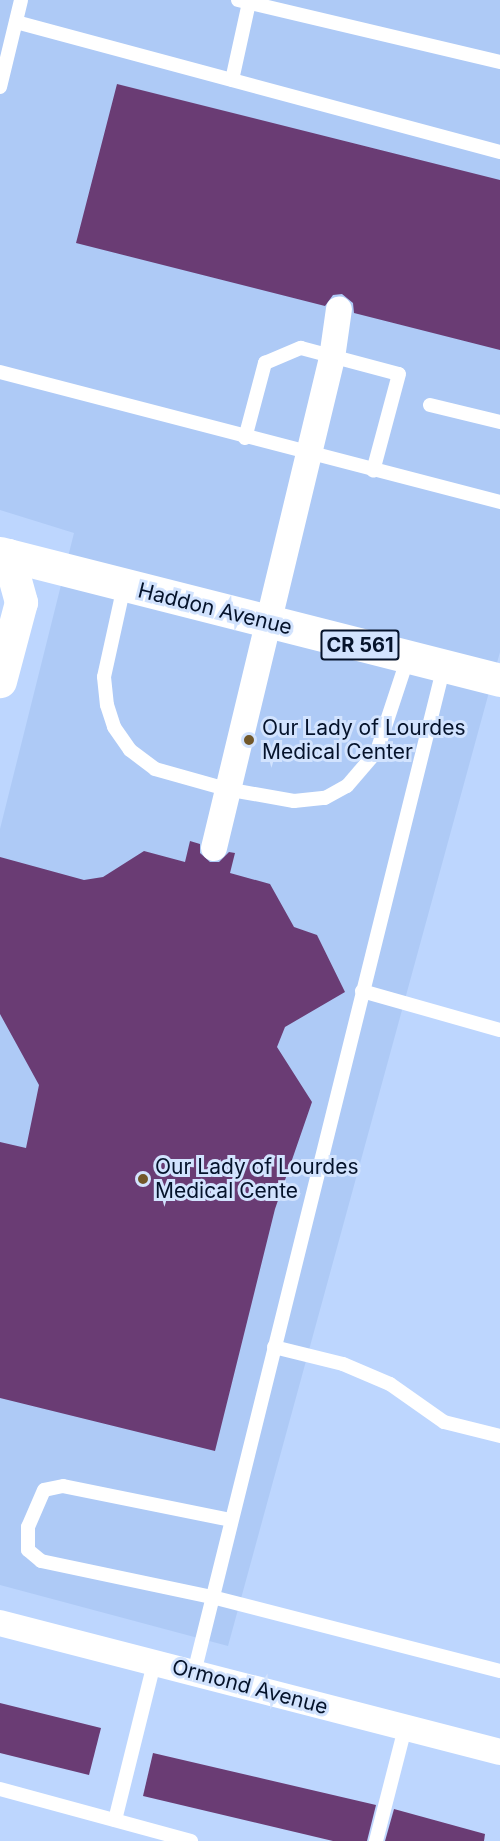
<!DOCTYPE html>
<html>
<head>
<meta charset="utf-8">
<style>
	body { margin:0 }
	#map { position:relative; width:500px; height:1841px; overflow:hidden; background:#bdd6fe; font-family:Inter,sans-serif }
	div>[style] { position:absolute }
	.built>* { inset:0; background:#aecaf6 }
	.building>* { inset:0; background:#6a3c74 }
	.lane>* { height:14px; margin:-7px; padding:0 7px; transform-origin:7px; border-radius:7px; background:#fff }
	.street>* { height:26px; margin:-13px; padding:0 13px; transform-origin:13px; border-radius:13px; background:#fff }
	.secondary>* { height:33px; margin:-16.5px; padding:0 16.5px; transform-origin:16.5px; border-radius:16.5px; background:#fff }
	.primary>* { height:33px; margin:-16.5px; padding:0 16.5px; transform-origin:16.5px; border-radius:16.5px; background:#fff }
	.dots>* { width:16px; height:16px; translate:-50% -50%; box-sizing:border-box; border:3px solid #d2e3fe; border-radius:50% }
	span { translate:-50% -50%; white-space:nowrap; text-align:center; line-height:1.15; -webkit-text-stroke:6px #d2e3fe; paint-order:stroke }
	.shield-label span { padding:2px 4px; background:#d2e3fe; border:2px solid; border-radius:4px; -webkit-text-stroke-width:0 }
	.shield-label { font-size:20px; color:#05132b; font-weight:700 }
	.street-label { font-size:21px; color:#05132b }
	.poi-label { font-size:21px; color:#05132b }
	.left { translate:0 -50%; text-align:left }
</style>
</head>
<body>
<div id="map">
	<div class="built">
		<div style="clip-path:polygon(0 0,500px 0,500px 652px,228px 1646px,0 1585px,0 829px,74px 533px,0 510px)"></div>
	</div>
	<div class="building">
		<div style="clip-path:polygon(117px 84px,500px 180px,500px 350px,354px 313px,353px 303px,342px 294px,333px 295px,325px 306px,76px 243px)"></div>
		<div style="clip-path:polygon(190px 841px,200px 844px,200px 853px,210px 862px,219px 862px,229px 852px,235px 853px,230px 873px,270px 884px,294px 927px,317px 935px,345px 992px,285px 1027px,277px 1047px,312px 1102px,275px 1209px,215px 1451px,0 1398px,0 1142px,26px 1148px,39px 1085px,0 1014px,0 857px,84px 880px,103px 877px,144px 851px,185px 862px)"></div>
		<div style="clip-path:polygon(0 1703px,101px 1728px,89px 1775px,0 1753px)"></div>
		<div style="clip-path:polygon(153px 1753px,376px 1805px,367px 1841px,333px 1841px,143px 1796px)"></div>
		<div style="clip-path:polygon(394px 1809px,485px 1834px,484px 1841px,385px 1841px)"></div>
	</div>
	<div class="lane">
		<div style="left:238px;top:0;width:269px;rotate:13.3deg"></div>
		<div style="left:16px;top:22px;width:501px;rotate:15.03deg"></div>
		<div style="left:232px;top:80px;width:79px;rotate:-77.6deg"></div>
		<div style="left:0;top:87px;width:89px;rotate:-76.4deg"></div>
		<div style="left:0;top:372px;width:517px;rotate:14.57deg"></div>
		<div style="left:430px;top:405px;width:72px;rotate:13.7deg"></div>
		<div style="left:245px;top:438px;width:78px;rotate:-75.1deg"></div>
		<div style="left:265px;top:363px;width:39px;rotate:-23deg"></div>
		<div style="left:301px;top:348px;width:101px;rotate:14.9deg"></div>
		<div style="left:399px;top:374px;width:100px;rotate:105deg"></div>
		<div style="left:124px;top:586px;width:93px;rotate:102.4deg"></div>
		<div style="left:104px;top:677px;width:28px;rotate:84deg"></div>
		<div style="left:107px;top:705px;width:23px;rotate:72deg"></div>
		<div style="left:114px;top:727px;width:28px;rotate:55deg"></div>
		<div style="left:130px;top:750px;width:31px;rotate:37deg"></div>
		<div style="left:155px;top:769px;width:74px;rotate:15.7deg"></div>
		<div style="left:226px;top:789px;width:69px;rotate:10deg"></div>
		<div style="left:294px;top:801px;width:31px;rotate:-6deg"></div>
		<div style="left:325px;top:798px;width:25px;rotate:-29deg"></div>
		<div style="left:347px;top:786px;width:46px;rotate:-49.4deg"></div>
		<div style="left:377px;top:751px;width:99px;rotate:-71.7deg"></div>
		<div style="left:362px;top:991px;width:143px;rotate:15.8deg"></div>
		<div style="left:274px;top:1347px;width:71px;rotate:13.8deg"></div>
		<div style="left:343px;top:1364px;width:51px;rotate:23.1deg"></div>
		<div style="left:390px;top:1384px;width:66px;rotate:35.1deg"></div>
		<div style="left:444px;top:1422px;width:58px;rotate:14deg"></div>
		<div style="left:231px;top:1520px;width:171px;rotate:-168.6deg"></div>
		<div style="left:63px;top:1486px;width:19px;rotate:168deg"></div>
		<div style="left:44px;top:1490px;width:40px;rotate:113.4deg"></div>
		<div style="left:28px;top:1527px;width:23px;rotate:90deg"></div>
		<div style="left:28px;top:1550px;width:17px;rotate:40deg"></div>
		<div style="left:41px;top:1561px;width:175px;rotate:11.9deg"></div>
		<div style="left:212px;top:1597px;width:297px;rotate:14.4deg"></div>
		<div style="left:194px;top:1673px;width:1038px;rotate:-76.06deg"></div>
		<div style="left:0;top:1789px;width:198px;rotate:15.2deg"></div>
		<div style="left:115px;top:1820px;width:162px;rotate:-76deg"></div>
		<div style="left:376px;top:1841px;width:117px;rotate:-75.6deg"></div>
	</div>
	<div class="street">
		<div style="left:214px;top:848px;width:504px;rotate:-76.46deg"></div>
		<div style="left:332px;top:358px;width:49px;rotate:-81.9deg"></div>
		<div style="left:0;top:1623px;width:516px;rotate:14.47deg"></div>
	</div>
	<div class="secondary">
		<div style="left:0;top:563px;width:11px;rotate:-45deg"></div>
		<div style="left:8px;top:555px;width:49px;rotate:74.5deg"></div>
		<div style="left:21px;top:602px;width:82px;rotate:104.9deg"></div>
	</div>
	<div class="primary">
		<div style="left:0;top:553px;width:516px;rotate:14.25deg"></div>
	</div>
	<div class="dots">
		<div style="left:249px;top:740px;background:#72582a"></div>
		<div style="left:143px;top:1179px;background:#72582a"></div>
	</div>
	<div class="shield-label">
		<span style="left:360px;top:645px">CR 561</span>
	</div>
	<div class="street-label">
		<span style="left:215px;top:609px;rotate:14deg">Haddon Avenue</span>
		<span style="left:250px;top:1687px;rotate:15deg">Ormond Avenue</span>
	</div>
	<div class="poi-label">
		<span class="left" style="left:262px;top:740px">Our Lady of Lourdes<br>Medical Center</span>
		<span class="left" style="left:155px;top:1179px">Our Lady of Lourdes<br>Medical Cente</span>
	</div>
</div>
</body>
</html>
